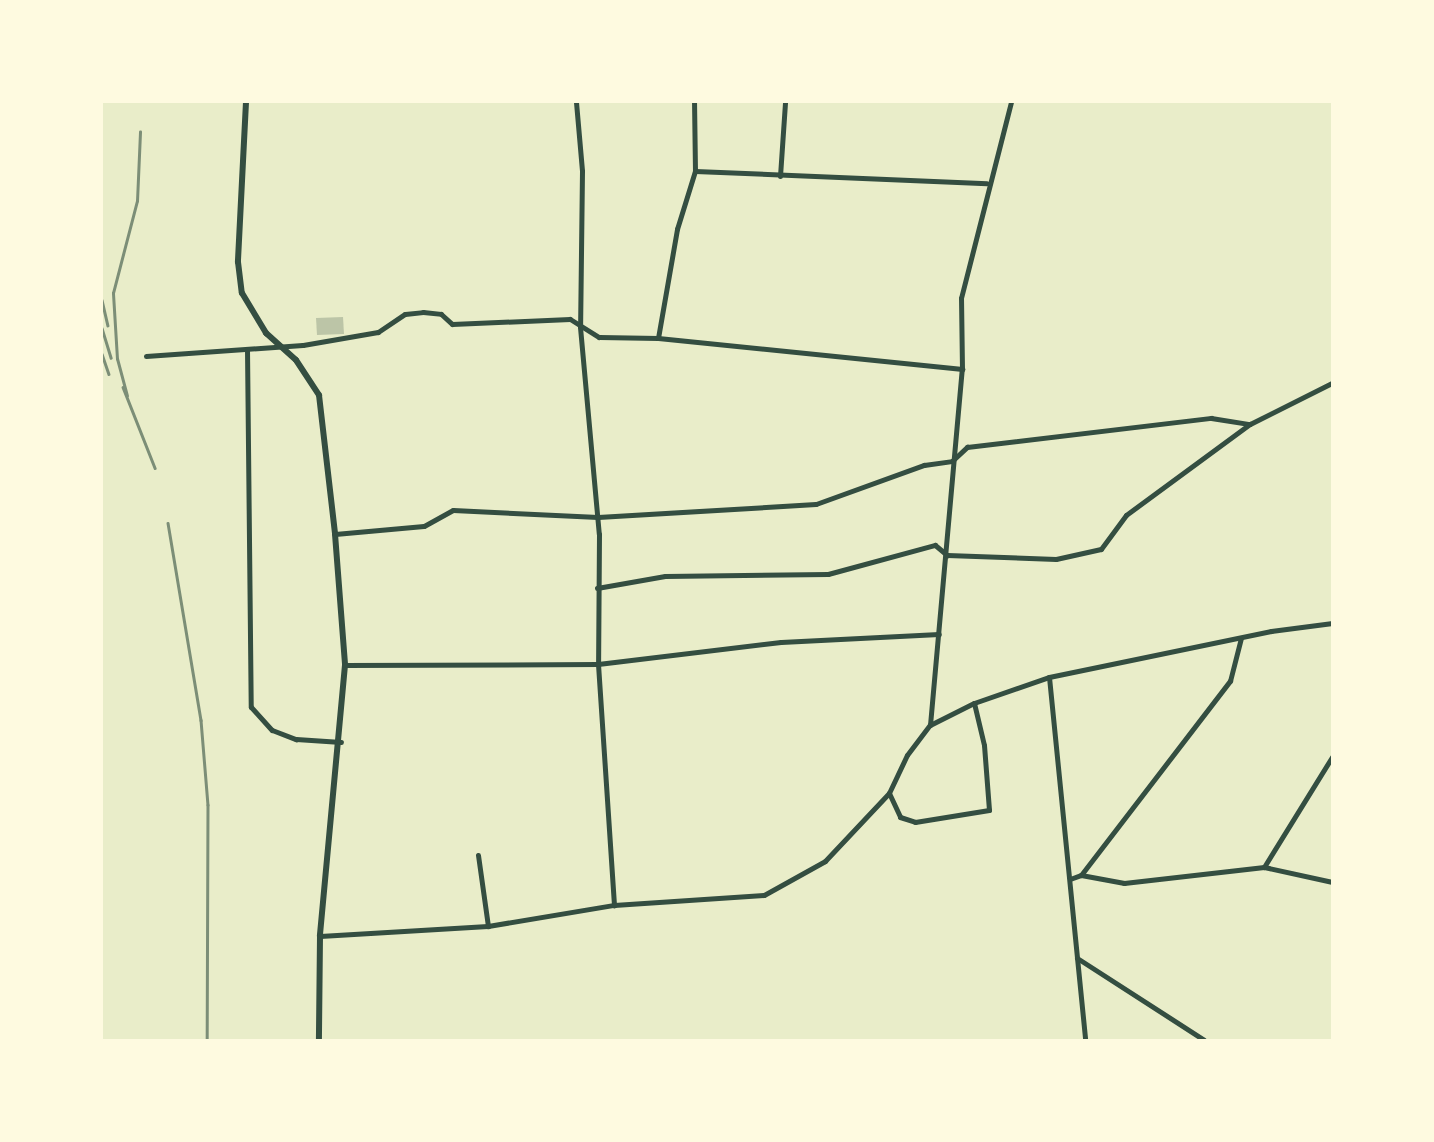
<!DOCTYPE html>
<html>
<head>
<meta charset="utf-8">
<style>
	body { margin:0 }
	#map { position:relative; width:1434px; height:1142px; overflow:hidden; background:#e9edc9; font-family:"IBM Plex Sans",sans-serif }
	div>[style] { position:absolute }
	.building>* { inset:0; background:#bcc5a7 }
	.minor>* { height:5px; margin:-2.5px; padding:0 2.5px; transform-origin:2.5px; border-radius:2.5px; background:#344e41 }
	.tertiary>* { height:6px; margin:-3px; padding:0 3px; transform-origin:3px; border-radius:3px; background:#344e41 }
	.rail>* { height:2.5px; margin:-1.25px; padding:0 1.25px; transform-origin:1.25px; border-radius:1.25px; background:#7c8e77 }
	span { translate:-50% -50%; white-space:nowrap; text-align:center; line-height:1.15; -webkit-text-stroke:6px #fefae0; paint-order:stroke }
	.frame { position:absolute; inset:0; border:103px solid #fefae0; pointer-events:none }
</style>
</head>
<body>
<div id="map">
	<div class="building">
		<div style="clip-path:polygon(343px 317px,344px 334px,317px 335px,316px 318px)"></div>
	</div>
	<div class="minor">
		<div style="left:576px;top:102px;width:69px;rotate:85deg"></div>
		<div style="left:582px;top:171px;width:156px;rotate:90.7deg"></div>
		<div style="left:580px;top:327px;width:208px;rotate:84.8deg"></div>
		<div style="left:599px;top:534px;width:130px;rotate:90.4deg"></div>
		<div style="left:598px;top:664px;width:242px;rotate:86.2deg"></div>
		<div style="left:695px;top:171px;width:292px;rotate:2.4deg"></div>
		<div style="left:780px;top:176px;width:74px;rotate:-86.1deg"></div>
		<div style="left:658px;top:338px;width:111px;rotate:-80.1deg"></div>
		<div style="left:677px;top:229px;width:61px;rotate:-72.8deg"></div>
		<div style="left:695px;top:171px;width:69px;rotate:-90.8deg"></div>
		<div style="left:247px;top:349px;width:358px;rotate:89.4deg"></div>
		<div style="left:251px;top:707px;width:31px;rotate:48deg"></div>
		<div style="left:272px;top:730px;width:26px;rotate:21deg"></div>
		<div style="left:296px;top:739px;width:45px;rotate:3.8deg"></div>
		<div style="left:146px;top:356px;width:157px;rotate:-4deg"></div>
		<div style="left:303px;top:345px;width:76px;rotate:-9.8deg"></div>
		<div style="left:378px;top:332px;width:32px;rotate:-34deg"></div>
		<div style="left:405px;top:314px;width:18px;rotate:-6deg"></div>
		<div style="left:423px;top:312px;width:18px;rotate:6deg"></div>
		<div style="left:441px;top:314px;width:15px;rotate:42deg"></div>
		<div style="left:452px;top:324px;width:118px;rotate:-2.4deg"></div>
		<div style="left:570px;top:319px;width:34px;rotate:32deg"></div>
		<div style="left:599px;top:337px;width:59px;rotate:1deg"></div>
		<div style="left:658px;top:338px;width:306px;rotate:5.8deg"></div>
		<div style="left:335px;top:534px;width:89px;rotate:-5.1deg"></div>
		<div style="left:424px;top:526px;width:33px;rotate:-29deg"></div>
		<div style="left:453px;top:510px;width:145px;rotate:2.8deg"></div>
		<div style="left:598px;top:517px;width:218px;rotate:-3.4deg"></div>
		<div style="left:816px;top:504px;width:115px;rotate:-19.9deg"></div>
		<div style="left:924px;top:465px;width:28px;rotate:-8deg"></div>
		<div style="left:952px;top:461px;width:21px;rotate:-43deg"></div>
		<div style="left:967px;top:447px;width:246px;rotate:-6.8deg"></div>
		<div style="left:1211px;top:418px;width:39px;rotate:9deg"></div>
		<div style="left:1250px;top:424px;width:92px;rotate:-26.6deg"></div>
		<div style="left:597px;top:588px;width:69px;rotate:-10deg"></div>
		<div style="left:665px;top:576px;width:163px;rotate:-0.7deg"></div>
		<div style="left:828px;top:574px;width:111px;rotate:-15.2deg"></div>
		<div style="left:935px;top:545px;width:16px;rotate:40deg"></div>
		<div style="left:947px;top:555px;width:109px;rotate:2.1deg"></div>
		<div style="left:1056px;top:559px;width:46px;rotate:-12.5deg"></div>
		<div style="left:1101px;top:549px;width:42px;rotate:-53.7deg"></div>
		<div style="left:1126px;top:515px;width:154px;rotate:-36.3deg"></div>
		<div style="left:345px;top:665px;width:253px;rotate:-0.2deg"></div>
		<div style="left:598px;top:664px;width:184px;rotate:-6.9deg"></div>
		<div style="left:781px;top:642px;width:158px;rotate:-2.9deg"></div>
		<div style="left:1049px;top:677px;width:365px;rotate:84.3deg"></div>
		<div style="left:930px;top:725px;width:357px;rotate:-84.9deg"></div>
		<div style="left:962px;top:369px;width:71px;rotate:-90.8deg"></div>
		<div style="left:961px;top:298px;width:202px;rotate:-75.7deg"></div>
		<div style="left:889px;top:793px;width:26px;rotate:65deg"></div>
		<div style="left:900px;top:817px;width:16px;rotate:18deg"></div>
		<div style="left:915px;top:822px;width:75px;rotate:-9.2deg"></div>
		<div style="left:989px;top:810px;width:65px;rotate:-94.4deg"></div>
		<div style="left:984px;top:745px;width:43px;rotate:-103.4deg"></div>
		<div style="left:478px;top:855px;width:72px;rotate:82deg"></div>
		<div style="left:1264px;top:867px;width:129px;rotate:-58.3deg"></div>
		<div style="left:1081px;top:875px;width:245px;rotate:-52.5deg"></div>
		<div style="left:1230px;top:681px;width:44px;rotate:-75.7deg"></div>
		<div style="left:1070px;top:879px;width:12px;rotate:-20deg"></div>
		<div style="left:1081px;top:875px;width:44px;rotate:10.5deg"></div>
		<div style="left:1124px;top:883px;width:141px;rotate:-6.5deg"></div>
		<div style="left:1264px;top:867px;width:70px;rotate:12.4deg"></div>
		<div style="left:320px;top:936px;width:168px;rotate:-3.4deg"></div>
		<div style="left:488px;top:926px;width:128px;rotate:-9.5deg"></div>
		<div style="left:614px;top:905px;width:150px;rotate:-3.8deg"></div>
		<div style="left:764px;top:895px;width:70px;rotate:-29.1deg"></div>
		<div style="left:825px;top:861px;width:93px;rotate:-46.7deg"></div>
		<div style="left:889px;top:793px;width:42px;rotate:-64.7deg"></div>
		<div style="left:907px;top:755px;width:38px;rotate:-53deg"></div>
		<div style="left:930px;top:725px;width:49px;rotate:-26.6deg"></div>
		<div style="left:974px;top:703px;width:79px;rotate:-19.1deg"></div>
		<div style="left:1049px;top:677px;width:227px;rotate:-11.7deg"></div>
		<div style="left:1271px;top:631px;width:62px;rotate:-7.5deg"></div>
		<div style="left:1077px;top:958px;width:151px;rotate:32.8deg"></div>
	</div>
	<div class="tertiary">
		<div style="left:246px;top:102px;width:160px;rotate:92.9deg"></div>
		<div style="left:238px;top:262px;width:31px;rotate:83deg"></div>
		<div style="left:242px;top:293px;width:47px;rotate:59deg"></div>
		<div style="left:266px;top:333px;width:40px;rotate:42deg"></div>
		<div style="left:296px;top:360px;width:42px;rotate:56.7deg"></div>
		<div style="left:319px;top:395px;width:140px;rotate:83.4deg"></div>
		<div style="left:335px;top:534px;width:131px;rotate:85.6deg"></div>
		<div style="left:345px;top:665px;width:272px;rotate:95.3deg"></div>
		<div style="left:320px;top:936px;width:104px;rotate:90.6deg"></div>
	</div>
	<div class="rail">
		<div style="left:102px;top:300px;width:26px;rotate:77deg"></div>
		<div style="left:102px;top:328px;width:31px;rotate:73deg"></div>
		<div style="left:102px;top:354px;width:21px;rotate:71deg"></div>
		<div style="left:123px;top:387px;width:87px;rotate:68.4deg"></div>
		<div style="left:127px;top:396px;width:38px;rotate:-105deg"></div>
		<div style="left:117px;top:359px;width:66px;rotate:-93.5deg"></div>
		<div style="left:113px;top:293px;width:95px;rotate:-75.4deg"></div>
		<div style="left:137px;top:201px;width:69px;rotate:-87.5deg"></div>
		<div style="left:168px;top:523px;width:200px;rotate:80.5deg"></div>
		<div style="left:201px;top:720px;width:85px;rotate:85.3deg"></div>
		<div style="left:208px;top:805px;width:235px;rotate:90.2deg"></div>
	</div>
	<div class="frame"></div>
</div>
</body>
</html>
